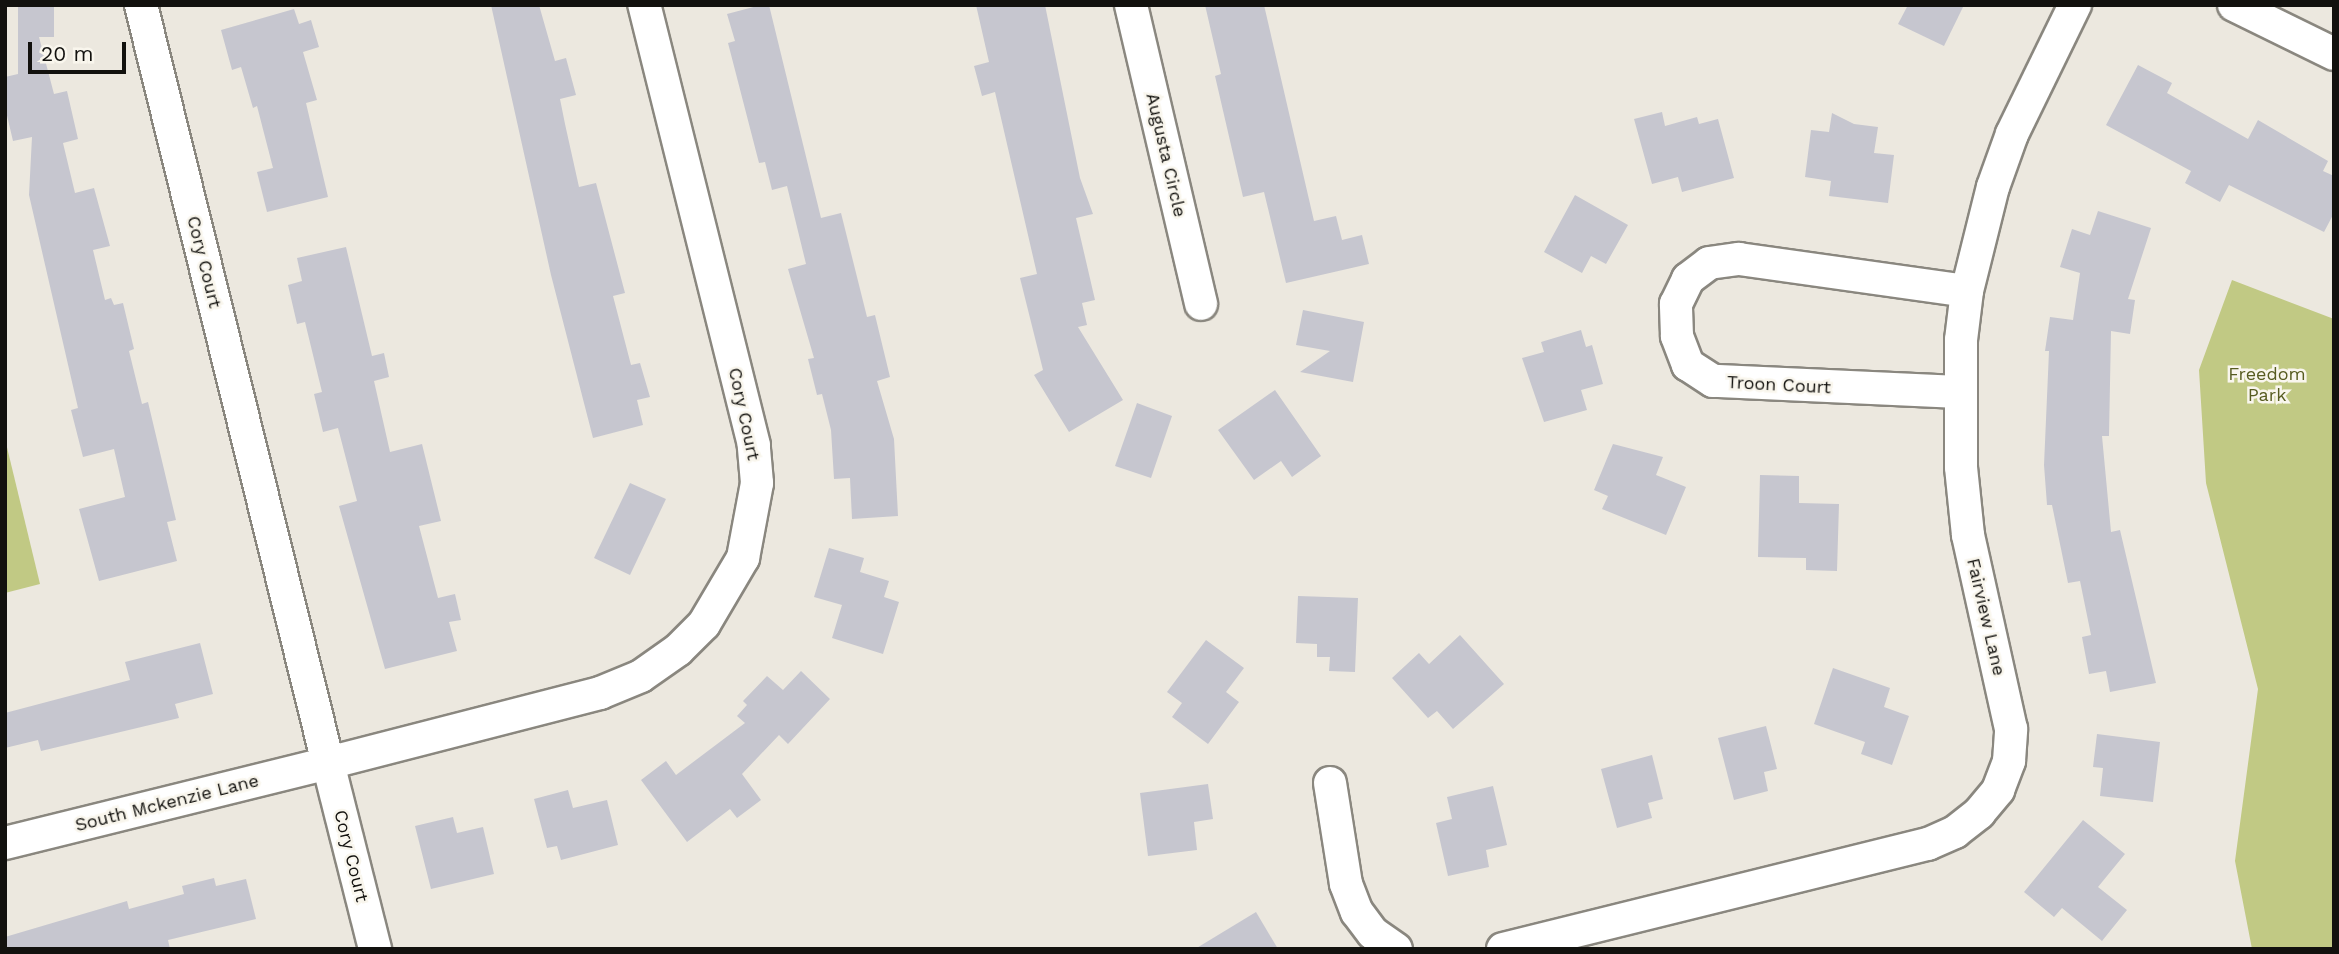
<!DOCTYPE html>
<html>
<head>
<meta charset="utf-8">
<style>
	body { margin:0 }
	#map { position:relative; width:2339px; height:954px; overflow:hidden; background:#ece8df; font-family:"Work Sans",sans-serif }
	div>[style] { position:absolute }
	.green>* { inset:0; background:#c1c984 }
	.building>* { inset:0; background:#c6c6cf }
	.roads { filter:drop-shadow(2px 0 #8a877f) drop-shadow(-2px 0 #8a877f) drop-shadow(0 2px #8a877f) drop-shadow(0 -2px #8a877f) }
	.minor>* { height:32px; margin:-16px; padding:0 16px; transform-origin:16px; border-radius:16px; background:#fff }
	span { translate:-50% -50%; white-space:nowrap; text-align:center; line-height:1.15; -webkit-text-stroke:5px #f9f6ed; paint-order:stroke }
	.street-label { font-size:18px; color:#12110e }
	.park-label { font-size:18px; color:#575c20 }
	.frame { position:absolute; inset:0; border:7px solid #12110e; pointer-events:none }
	.scale { position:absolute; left:28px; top:42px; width:98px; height:32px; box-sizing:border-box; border:4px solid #12110e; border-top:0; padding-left:9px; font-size:21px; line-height:24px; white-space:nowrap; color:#12110e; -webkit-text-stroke:5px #f9f6ed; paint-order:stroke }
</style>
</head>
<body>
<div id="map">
	<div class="green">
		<div style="clip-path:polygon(2232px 280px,2334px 319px,2334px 949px,2252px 949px,2235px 861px,2258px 689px,2206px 483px,2199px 370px)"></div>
		<div style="clip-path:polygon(5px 439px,40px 584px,5px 593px)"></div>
	</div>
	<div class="building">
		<div style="clip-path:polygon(18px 5px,54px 5px,54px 37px,39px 37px,54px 94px,67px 91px,78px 139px,63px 143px,75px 193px,94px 188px,110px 246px,93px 250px,105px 300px,111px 298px,114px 305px,123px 303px,134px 349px,129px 351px,142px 404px,148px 402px,176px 520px,167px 522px,177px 561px,99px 581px,79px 509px,125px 497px,114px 449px,83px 457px,71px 410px,78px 408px,29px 195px,32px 137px,13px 141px,5px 107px,5px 77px,18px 74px)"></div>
		<div style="clip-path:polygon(491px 5px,539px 5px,555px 61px,566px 58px,576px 95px,560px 99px,565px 124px,579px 187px,596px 183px,625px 293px,613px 296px,631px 365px,640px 363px,650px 397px,637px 400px,643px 425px,593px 438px,551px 275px)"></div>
		<div style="clip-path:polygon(761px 5px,769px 5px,821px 218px,841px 213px,867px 317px,875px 315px,890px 377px,877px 381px,894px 439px,898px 516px,852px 519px,850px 478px,834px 479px,831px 430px,822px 394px,817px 395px,808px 359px,814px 358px,788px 269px,806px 264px,787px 186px,772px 190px,765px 162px,759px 163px,728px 43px,735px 41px,727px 14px)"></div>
		<div style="clip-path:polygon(976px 5px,1045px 5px,1080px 178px,1093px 214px,1076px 218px,1095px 300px,1082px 303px,1087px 325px,1078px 327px,1123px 400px,1069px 432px,1034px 375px,1043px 370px,1020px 278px,1037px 274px,995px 92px,982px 96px,974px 66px,989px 62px)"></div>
		<div style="clip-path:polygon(1205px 5px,1264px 5px,1314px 221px,1336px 216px,1342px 240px,1362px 235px,1369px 264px,1286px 283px,1264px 192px,1243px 197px,1215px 76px,1221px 74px)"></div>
		<div style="clip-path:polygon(1908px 5px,1964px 5px,1944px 46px,1898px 24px)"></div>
		<div style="clip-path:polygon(294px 9px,299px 24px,311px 20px,319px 47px,303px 52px,317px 100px,306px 103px,328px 197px,267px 212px,257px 172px,273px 168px,257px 106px,253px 108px,241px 67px,232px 70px,221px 30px)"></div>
		<div style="clip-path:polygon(2138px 65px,2172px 83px,2167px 93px,2248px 139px,2258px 120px,2328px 161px,2323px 171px,2334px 176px,2334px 213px,2324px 232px,2229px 185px,2220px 202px,2185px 183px,2191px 171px,2106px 125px)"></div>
		<div style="clip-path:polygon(1662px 112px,1665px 126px,1697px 117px,1699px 124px,1718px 119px,1734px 178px,1682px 192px,1678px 177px,1652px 184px,1634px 119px)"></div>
		<div style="clip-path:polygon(1832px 113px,1854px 124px,1878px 127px,1874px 153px,1894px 155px,1888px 203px,1829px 196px,1831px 181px,1805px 177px,1811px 130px,1829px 132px)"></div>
		<div style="clip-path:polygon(1575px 195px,1628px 225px,1606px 264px,1591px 256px,1582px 273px,1544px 252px)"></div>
		<div style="clip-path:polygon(2098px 211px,2151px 228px,2128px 299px,2135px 300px,2130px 334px,2111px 331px,2109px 436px,2102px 436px,2111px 532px,2120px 530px,2156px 683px,2110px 692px,2106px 671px,2089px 674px,2082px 637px,2091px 635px,2080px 581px,2068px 583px,2052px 505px,2047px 505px,2044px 465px,2049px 351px,2045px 351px,2050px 317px,2073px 320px,2080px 273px,2060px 267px,2072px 229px,2090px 235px)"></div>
		<div style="clip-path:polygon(346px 247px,372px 356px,384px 353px,389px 377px,374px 381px,390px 452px,422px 444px,441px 521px,419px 526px,438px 598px,455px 594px,461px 620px,449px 622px,457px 651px,385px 669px,339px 506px,357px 501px,338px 428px,323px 432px,314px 394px,322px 392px,305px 322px,297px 324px,288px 285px,302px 281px,297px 258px)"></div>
		<div style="clip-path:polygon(1303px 310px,1364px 322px,1353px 382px,1300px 372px,1330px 351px,1296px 345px)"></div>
		<div style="clip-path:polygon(1581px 330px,1586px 347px,1592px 345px,1603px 384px,1581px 390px,1587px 410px,1544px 422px,1522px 358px,1544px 352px,1541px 342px)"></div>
		<div style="clip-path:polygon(1275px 390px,1321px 456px,1292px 477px,1281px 461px,1254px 480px,1218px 430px)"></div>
		<div style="clip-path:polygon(1137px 403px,1172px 416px,1151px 478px,1115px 466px)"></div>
		<div style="clip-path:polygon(1613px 444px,1663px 457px,1656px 475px,1686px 487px,1666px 535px,1602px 509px,1608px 496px,1594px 490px)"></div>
		<div style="clip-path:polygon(1760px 475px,1799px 476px,1799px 503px,1839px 504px,1837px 571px,1806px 570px,1806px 558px,1758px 557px)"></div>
		<div style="clip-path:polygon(630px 483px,666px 499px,630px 575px,594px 558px)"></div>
		<div style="clip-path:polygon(829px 548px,864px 558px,860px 572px,889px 581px,884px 597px,899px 602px,883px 654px,832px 638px,842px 605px,814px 597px)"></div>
		<div style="clip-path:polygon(1298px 596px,1358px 598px,1355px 672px,1329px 671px,1330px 657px,1317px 657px,1317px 644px,1296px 643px)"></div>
		<div style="clip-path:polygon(1460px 635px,1504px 684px,1453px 729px,1437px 711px,1428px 718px,1392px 678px,1419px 653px,1429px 664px)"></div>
		<div style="clip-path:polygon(1206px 640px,1244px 668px,1226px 692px,1239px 702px,1208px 744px,1172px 717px,1182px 703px,1167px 692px)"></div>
		<div style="clip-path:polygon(200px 643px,213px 694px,175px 704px,179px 718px,41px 751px,38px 740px,5px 748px,5px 713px,130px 680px,125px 662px)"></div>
		<div style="clip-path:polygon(1833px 668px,1890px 688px,1884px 707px,1909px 716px,1892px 765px,1861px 754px,1865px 742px,1814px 724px)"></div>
		<div style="clip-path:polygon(801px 671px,830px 699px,788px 744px,779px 735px,742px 774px,761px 800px,737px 818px,730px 809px,687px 842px,641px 780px,666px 761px,676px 775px,745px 723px,737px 716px,747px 705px,743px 701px,767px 676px,783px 690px)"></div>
		<div style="clip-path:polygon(1766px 726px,1777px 769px,1764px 772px,1768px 791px,1734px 800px,1718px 738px)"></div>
		<div style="clip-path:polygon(2097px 734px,2160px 742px,2153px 802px,2100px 796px,2103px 768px,2093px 767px)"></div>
		<div style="clip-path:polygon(1652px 755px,1663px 799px,1648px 803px,1652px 818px,1617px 828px,1601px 769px)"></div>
		<div style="clip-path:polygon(1208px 784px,1213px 819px,1194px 822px,1197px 850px,1148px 856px,1140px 793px)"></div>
		<div style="clip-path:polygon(1493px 786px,1507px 845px,1486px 850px,1489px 867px,1448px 876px,1436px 823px,1452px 819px,1447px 797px)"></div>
		<div style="clip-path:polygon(568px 790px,573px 808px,607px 800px,618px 845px,561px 860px,557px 846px,547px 848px,534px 799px)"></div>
		<div style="clip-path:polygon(453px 817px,457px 833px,483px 827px,494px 874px,431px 889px,415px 826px)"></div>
		<div style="clip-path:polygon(2083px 820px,2125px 854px,2098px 887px,2127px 910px,2102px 941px,2062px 908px,2054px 917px,2024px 892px)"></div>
		<div style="clip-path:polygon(214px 878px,216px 886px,246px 879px,256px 919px,168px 940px,170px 949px,5px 949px,5px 937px,127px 901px,129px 909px,184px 894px,182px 886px)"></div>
		<div style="clip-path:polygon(1256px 912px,1278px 949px,1195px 949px)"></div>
	</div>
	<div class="roads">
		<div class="minor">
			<div style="left:141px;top:5px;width:781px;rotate:76.14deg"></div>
			<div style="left:328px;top:763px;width:281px;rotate:-14.4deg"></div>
			<div style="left:600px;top:693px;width:44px;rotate:-22.5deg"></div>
			<div style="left:641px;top:676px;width:45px;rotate:-35.1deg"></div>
			<div style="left:678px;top:650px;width:37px;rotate:-45deg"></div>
			<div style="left:704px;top:624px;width:77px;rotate:-59.4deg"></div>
			<div style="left:743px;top:558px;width:76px;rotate:-79.4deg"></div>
			<div style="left:757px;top:483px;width:38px;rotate:-95deg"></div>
			<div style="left:754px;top:445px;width:454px;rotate:-104deg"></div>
			<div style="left:1131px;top:5px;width:307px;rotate:76.8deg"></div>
			<div style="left:2234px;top:5px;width:111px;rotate:26.1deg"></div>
			<div style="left:1959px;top:392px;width:246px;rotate:-177.4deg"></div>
			<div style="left:1713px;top:381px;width:30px;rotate:-147deg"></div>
			<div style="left:1688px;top:365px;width:31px;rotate:-111deg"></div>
			<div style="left:1677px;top:336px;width:32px;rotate:-92deg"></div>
			<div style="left:1676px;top:304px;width:28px;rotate:-64deg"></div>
			<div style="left:1688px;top:279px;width:26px;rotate:-37deg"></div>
			<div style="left:1709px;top:263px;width:30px;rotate:-8deg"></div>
			<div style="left:1739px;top:259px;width:230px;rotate:8deg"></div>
			<div style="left:1330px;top:783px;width:102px;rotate:81deg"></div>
			<div style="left:1346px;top:884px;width:30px;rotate:69deg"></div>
			<div style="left:1357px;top:912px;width:26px;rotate:53deg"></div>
			<div style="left:1373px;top:933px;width:28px;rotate:35deg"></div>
			<div style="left:5px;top:843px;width:333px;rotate:-13.9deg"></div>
			<div style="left:328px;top:763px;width:192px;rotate:75.8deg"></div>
			<div style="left:1503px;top:949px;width:438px;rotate:-13.9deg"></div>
			<div style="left:1928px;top:844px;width:30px;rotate:-24deg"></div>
			<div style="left:1955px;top:832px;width:31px;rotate:-38deg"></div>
			<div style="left:1979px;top:813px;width:30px;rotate:-50deg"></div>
			<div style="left:1998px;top:790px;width:31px;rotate:-69deg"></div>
			<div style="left:2009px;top:761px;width:32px;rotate:-86deg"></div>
			<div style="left:2011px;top:729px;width:199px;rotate:-102.5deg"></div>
			<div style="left:1968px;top:535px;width:68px;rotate:-95.9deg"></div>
			<div style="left:1961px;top:467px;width:127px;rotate:-90deg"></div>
			<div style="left:1961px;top:340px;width:49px;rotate:-83deg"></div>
			<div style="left:1967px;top:291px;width:107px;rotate:-76deg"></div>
			<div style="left:1993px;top:187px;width:56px;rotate:-70.3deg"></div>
			<div style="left:2012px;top:134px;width:144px;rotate:-64deg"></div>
		</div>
	</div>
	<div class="street-label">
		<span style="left:1166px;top:155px;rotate:77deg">Augusta Circle</span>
		<span style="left:204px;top:262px;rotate:76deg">Cory Court</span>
		<span style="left:1779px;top:385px;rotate:3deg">Troon Court</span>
		<span style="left:744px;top:414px;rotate:78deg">Cory Court</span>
		<span style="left:1986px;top:617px;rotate:77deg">Fairview Lane</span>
		<span style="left:167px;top:803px;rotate:-14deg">South Mckenzie Lane</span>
		<span style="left:351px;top:856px;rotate:76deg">Cory Court</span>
	</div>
	<div class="park-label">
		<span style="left:2267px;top:385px">Freedom<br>Park</span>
	</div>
	<div class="frame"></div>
	<div class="scale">20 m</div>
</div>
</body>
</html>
